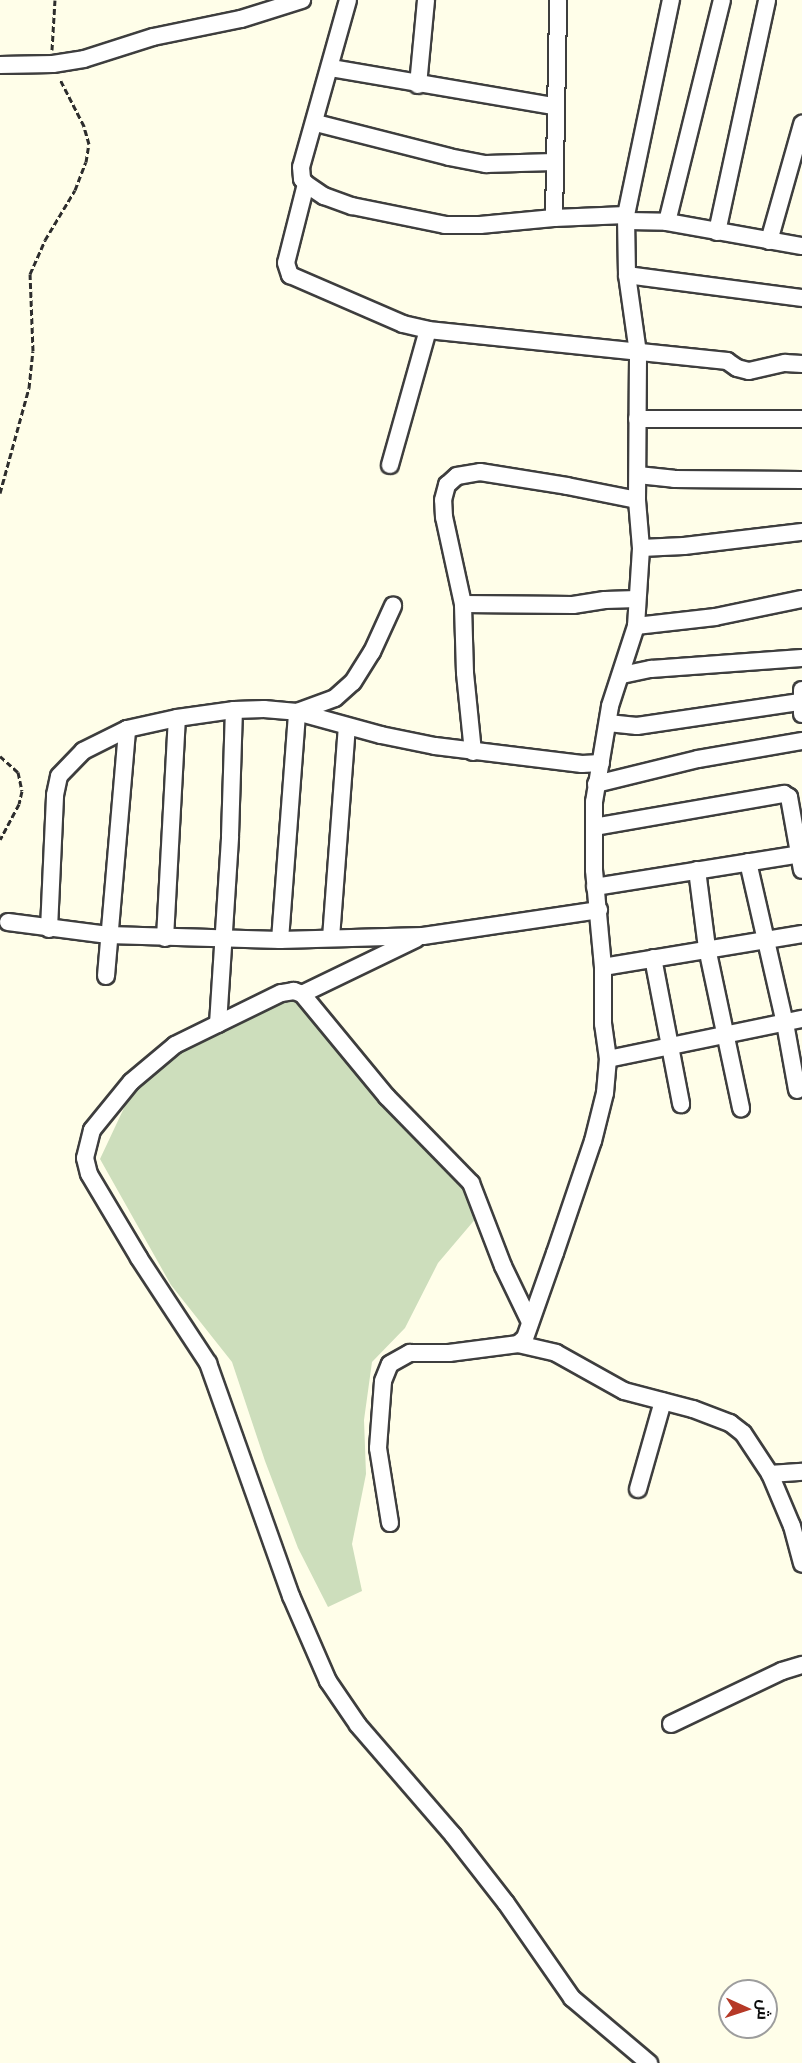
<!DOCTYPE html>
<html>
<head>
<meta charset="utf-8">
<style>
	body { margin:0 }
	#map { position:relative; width:802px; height:2063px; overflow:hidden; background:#fffee9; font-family:"Playfair Display",Cairo,serif }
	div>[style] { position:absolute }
	.cemetery>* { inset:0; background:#cddebc }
	.path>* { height:3px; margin-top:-1.5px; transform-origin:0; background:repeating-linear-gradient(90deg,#2d2d2d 0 6px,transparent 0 9px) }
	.roads { filter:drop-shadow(2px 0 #3e3e3e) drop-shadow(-2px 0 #3e3e3e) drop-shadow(0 2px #3e3e3e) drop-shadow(0 -2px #3e3e3e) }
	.street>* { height:16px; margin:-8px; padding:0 8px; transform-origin:8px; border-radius:8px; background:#fff }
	span { translate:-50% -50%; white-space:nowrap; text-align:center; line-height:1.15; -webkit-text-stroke:6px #fff; paint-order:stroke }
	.north { position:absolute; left:718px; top:1979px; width:60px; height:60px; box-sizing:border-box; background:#fff; border:2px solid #9d9d9d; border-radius:50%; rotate:93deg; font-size:16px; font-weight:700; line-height:24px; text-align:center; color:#0b0b0b }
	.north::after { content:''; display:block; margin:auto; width:21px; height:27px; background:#b63927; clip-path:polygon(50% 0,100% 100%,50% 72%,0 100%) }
</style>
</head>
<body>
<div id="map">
	<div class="cemetery">
		<div style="clip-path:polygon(294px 995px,316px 1003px,477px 1182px,483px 1210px,438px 1263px,405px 1328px,372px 1362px,364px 1420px,366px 1474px,352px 1544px,362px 1591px,328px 1607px,298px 1548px,265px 1461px,232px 1362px,171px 1285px,100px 1159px,131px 1093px,165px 1056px)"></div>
	</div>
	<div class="path">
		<div style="left:52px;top:50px;width:50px;rotate:-86.6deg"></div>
		<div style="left:0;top:493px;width:109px;rotate:-74.6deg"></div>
		<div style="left:29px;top:388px;width:37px;rotate:-84deg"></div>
		<div style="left:33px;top:351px;width:77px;rotate:-92.2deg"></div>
		<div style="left:30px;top:274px;width:37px;rotate:-66deg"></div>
		<div style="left:45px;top:240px;width:58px;rotate:-59deg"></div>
		<div style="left:75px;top:190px;width:30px;rotate:-69deg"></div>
		<div style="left:86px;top:162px;width:18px;rotate:-81deg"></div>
		<div style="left:89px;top:144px;width:19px;rotate:-106deg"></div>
		<div style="left:84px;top:126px;width:53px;rotate:-117.1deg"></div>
		<div style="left:0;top:756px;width:24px;rotate:42deg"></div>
		<div style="left:18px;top:772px;width:19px;rotate:78deg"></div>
		<div style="left:22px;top:791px;width:13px;rotate:103deg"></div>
		<div style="left:19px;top:804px;width:40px;rotate:118deg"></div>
	</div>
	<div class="roads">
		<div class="street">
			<div style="left:348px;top:0;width:173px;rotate:105.7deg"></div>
			<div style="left:301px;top:167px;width:12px;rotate:85deg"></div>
			<div style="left:302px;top:179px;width:6px;rotate:51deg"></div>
			<div style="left:306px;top:184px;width:22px;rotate:34deg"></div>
			<div style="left:324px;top:196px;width:30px;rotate:20deg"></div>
			<div style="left:352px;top:206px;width:95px;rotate:11.5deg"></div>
			<div style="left:445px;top:225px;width:35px"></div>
			<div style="left:480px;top:225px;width:74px;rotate:-5.4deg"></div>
			<div style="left:554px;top:218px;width:72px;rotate:-2.4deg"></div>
			<div style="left:0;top:65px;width:53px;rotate:-1.1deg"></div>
			<div style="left:53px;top:64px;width:31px;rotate:-9deg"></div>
			<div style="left:84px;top:59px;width:72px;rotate:-17.7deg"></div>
			<div style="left:153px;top:37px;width:90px;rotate:-11.6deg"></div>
			<div style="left:241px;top:19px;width:64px;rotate:-17.3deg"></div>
			<div style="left:331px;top:68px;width:226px;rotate:9.7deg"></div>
			<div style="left:418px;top:85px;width:85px;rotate:-84.6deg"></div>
			<div style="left:316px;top:123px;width:137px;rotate:14.3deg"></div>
			<div style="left:449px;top:157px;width:38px;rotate:11deg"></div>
			<div style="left:486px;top:164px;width:68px;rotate:-1.7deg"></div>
			<div style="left:306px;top:184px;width:81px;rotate:104.2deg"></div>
			<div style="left:286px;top:263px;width:13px;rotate:72deg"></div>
			<div style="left:290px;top:275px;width:123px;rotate:23.4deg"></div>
			<div style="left:403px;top:324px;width:26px;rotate:13deg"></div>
			<div style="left:428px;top:330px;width:301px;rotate:5.9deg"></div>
			<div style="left:727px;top:361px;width:12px;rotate:35deg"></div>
			<div style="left:737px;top:368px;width:12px;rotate:14deg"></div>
			<div style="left:749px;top:371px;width:37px;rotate:-13deg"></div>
			<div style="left:785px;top:363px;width:17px;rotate:3deg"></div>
			<div style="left:554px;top:218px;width:218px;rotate:-88.9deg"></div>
			<div style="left:628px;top:221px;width:39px;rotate:1deg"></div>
			<div style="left:667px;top:222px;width:137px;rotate:10.1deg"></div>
			<div style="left:667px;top:222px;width:229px;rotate:-76.1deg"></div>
			<div style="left:717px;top:232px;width:237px;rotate:-77.8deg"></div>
			<div style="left:769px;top:241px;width:122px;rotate:-74.2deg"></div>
			<div style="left:627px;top:275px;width:177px;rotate:7.5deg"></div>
			<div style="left:637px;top:419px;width:165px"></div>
			<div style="left:390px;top:465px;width:140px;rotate:-74.3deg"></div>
			<div style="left:638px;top:475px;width:36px;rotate:6deg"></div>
			<div style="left:674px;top:479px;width:128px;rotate:0.4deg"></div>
			<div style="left:641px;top:548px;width:43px;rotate:-2.7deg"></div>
			<div style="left:684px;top:546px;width:119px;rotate:-6.8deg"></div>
			<div style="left:463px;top:604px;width:110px;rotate:0.5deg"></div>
			<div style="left:573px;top:605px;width:32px;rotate:-9deg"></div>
			<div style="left:605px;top:600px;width:32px;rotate:-2deg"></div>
			<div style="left:636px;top:626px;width:80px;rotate:-6.5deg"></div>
			<div style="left:715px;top:617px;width:89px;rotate:-11.7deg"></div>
			<div style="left:622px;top:675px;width:30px;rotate:-12deg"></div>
			<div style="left:651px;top:669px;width:151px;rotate:-4.2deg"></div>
			<div style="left:802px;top:690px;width:24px;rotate:90deg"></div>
			<div style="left:608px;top:723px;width:29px;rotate:6deg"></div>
			<div style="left:637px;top:726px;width:165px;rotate:-8.4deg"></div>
			<div style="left:473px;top:752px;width:79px;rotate:-95.8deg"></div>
			<div style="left:465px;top:673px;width:69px;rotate:-91.7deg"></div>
			<div style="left:463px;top:604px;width:89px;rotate:-102.3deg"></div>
			<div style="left:444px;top:517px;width:17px;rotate:-93deg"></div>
			<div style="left:443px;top:500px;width:16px;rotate:-75deg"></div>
			<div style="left:447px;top:485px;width:13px;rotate:-42deg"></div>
			<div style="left:457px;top:476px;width:23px;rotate:-10deg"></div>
			<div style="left:480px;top:472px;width:88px;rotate:9.1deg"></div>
			<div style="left:567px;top:486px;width:71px;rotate:11.3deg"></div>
			<div style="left:596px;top:784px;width:105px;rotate:-13.8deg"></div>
			<div style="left:698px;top:759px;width:106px;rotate:-9.8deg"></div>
			<div style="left:594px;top:827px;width:193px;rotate:-9.9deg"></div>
			<div style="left:784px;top:794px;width:6px;rotate:31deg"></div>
			<div style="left:789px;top:797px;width:74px;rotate:79.9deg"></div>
			<div style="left:748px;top:862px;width:165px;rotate:77.1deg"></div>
			<div style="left:785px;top:1023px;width:68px;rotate:79.8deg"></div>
			<div style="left:697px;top:870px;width:79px;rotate:82.7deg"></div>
			<div style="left:707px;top:948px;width:164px;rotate:78deg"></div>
			<div style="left:595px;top:887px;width:210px;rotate:-9.1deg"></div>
			<div style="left:8px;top:922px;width:101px;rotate:7.4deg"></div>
			<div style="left:108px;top:935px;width:172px;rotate:1.7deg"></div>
			<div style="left:280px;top:940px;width:143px;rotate:-1.6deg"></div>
			<div style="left:423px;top:936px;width:178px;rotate:-8.4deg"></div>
			<div style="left:49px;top:929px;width:134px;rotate:-87.4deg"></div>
			<div style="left:55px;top:795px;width:19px;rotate:-78deg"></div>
			<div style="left:59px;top:776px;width:35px;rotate:-46deg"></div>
			<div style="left:83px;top:751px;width:49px;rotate:-26.6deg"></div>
			<div style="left:127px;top:729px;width:51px;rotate:-12.4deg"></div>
			<div style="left:177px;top:718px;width:58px;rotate:-8deg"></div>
			<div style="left:234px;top:710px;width:30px;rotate:-2deg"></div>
			<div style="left:264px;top:709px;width:33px;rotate:5deg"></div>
			<div style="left:297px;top:712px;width:87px;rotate:15.3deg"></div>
			<div style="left:381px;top:735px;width:55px;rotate:11.5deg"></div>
			<div style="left:435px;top:746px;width:148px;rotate:7deg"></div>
			<div style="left:582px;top:764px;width:19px;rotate:-3deg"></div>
			<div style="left:165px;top:938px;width:220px;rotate:-86.9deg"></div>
			<div style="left:331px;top:938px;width:212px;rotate:-85.7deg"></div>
			<div style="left:280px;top:940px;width:229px;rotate:-85.7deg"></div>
			<div style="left:297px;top:712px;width:40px;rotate:-20.2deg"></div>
			<div style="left:335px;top:698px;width:24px;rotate:-42deg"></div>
			<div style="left:353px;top:682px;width:36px;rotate:-58deg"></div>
			<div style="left:372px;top:652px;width:51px;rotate:-65.5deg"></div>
			<div style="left:653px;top:958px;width:149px;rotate:79.1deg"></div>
			<div style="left:603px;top:967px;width:202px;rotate:-9.4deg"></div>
			<div style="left:106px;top:976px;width:248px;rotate:-85.1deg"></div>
			<div style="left:302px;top:994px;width:127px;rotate:-25.8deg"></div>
			<div style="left:218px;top:1024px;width:188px;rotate:-86.3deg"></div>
			<div style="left:230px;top:836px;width:126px;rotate:-88.2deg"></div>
			<div style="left:608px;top:1059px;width:198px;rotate:-11.7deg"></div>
			<div style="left:529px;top:1320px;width:60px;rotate:-115.7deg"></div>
			<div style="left:503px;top:1266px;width:89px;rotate:-111.1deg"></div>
			<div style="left:471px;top:1183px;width:120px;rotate:-134.3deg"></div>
			<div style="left:387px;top:1097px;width:134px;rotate:-129.5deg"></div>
			<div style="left:302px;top:994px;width:9px;rotate:-159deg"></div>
			<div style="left:294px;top:991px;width:13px;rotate:171deg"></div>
			<div style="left:281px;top:993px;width:118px;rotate:153.9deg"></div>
			<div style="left:175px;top:1045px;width:57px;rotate:139.9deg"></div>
			<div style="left:131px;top:1082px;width:62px;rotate:129.1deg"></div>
			<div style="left:92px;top:1130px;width:29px;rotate:104deg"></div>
			<div style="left:85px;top:1158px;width:16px;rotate:76deg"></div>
			<div style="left:89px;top:1174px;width:98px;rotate:59.2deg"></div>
			<div style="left:139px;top:1258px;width:126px;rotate:56.7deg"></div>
			<div style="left:208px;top:1363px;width:247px;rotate:70.4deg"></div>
			<div style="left:291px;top:1596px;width:93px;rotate:66.5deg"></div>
			<div style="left:328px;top:1681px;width:53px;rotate:55.7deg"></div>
			<div style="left:358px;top:1725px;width:145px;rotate:49.2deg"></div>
			<div style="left:453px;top:1835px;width:86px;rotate:52.1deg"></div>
			<div style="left:506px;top:1903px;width:116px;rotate:55.2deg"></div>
			<div style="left:572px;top:1998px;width:101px;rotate:40.2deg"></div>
			<div style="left:518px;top:1344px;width:9px;rotate:-41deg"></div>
			<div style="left:525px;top:1338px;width:90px;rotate:-70.6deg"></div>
			<div style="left:555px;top:1253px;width:118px;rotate:-71.3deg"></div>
			<div style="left:593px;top:1141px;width:49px;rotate:-76deg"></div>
			<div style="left:605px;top:1093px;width:34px;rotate:-85deg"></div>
			<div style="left:608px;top:1059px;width:35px;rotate:-98deg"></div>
			<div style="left:603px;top:1024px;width:57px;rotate:-90deg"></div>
			<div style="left:603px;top:967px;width:97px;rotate:-95.3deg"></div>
			<div style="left:594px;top:870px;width:68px;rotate:-90deg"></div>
			<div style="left:594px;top:802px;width:97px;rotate:-80.5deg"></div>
			<div style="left:610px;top:706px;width:84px;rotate:-72deg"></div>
			<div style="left:636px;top:626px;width:78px;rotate:-86.3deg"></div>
			<div style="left:641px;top:548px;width:48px;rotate:-94.8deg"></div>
			<div style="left:637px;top:500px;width:147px;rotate:-89.6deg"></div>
			<div style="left:638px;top:353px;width:79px;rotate:-98deg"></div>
			<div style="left:627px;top:275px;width:60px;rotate:-91deg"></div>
			<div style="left:626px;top:215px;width:220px;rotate:-78.2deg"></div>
			<div style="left:770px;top:1474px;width:32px;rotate:-4deg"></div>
			<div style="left:638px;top:1489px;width:91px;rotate:-74.1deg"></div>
			<div style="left:390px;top:1523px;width:76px;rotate:-99.1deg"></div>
			<div style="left:378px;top:1448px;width:67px;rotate:-85.7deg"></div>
			<div style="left:383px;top:1381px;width:18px;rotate:-68deg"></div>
			<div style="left:390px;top:1364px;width:23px;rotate:-29deg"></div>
			<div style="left:410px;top:1353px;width:39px"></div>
			<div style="left:449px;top:1353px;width:70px;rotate:-7.4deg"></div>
			<div style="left:518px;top:1344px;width:39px;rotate:13deg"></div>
			<div style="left:556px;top:1353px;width:78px;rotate:29.2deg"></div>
			<div style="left:624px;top:1391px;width:71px;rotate:14.6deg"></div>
			<div style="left:693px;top:1409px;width:40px;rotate:21deg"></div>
			<div style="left:730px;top:1423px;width:16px;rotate:38deg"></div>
			<div style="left:743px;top:1433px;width:49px;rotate:56.6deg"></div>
			<div style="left:770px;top:1474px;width:56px;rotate:67.1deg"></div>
			<div style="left:792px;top:1526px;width:39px;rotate:75deg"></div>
			<div style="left:671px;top:1724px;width:123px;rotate:-25.5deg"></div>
			<div style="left:782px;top:1671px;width:21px;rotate:-17deg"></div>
		</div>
	</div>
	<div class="north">ش</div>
</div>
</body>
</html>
